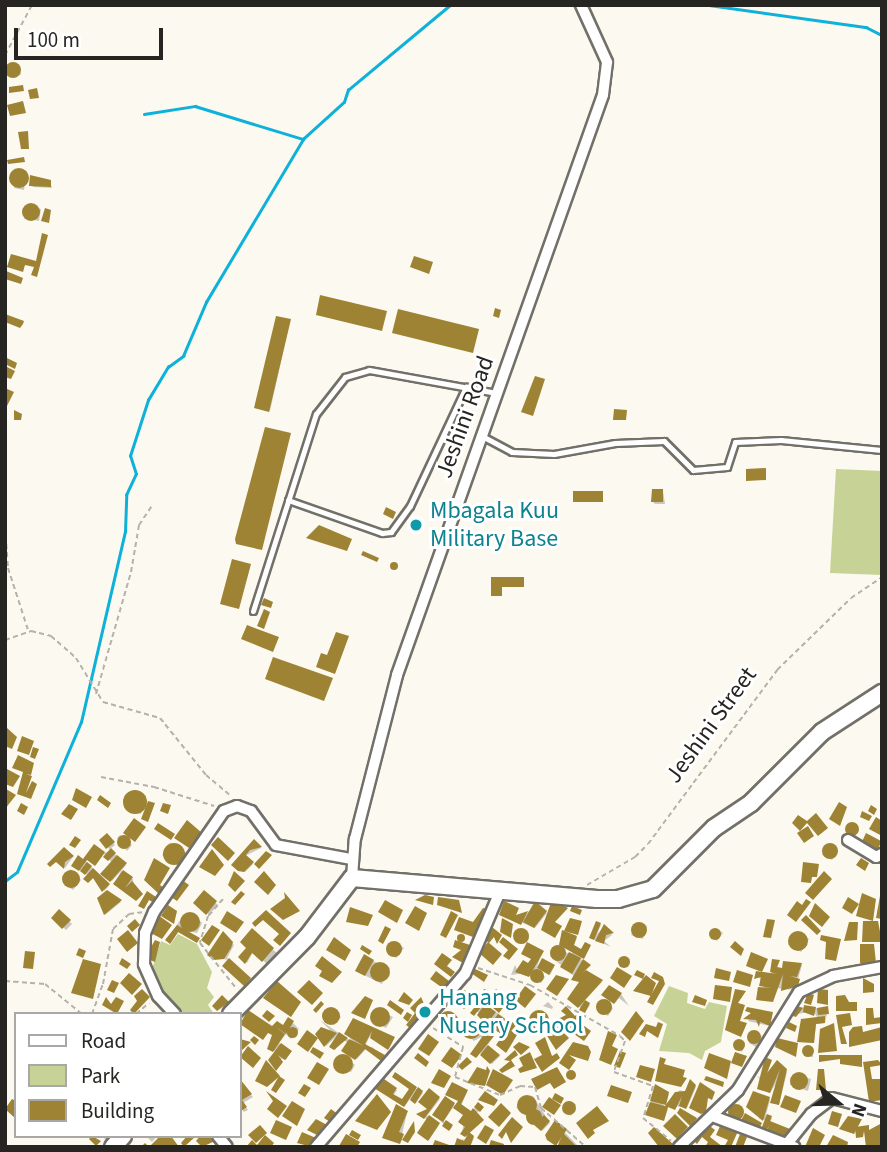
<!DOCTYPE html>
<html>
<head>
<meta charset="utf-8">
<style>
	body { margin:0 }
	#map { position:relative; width:887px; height:1152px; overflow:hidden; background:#fcf9f0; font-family:"Source Sans 3",sans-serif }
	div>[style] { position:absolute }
	.green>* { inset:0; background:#c7d296 }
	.shadow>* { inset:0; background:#0003 }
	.round { border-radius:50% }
	.stream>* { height:2.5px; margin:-1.25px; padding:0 1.25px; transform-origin:1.25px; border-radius:1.25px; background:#0db1d9 }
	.building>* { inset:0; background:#9d8333 }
	.path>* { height:2px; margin-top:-1px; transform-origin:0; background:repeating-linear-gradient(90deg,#b4b2ab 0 5px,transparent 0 8.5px) }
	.roads { filter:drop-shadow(2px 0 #727068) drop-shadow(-2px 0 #727068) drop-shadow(0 2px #727068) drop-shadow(0 -2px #727068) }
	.lane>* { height:5px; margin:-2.5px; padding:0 2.5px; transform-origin:2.5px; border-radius:2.5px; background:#fff }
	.street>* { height:10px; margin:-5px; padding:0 5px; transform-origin:5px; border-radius:5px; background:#fff }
	.secondary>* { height:16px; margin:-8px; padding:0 8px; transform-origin:8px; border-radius:8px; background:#fff }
	.dots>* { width:19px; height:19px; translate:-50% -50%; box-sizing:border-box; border:4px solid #fff; border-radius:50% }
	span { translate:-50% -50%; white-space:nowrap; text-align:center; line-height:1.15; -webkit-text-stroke:6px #fff; paint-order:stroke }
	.street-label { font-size:24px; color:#262522 }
	.culture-label { font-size:24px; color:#0d838f }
	.left { translate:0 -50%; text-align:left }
	.frame { position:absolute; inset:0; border:7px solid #262522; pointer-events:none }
	.legend { position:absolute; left:14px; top:1012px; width:228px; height:126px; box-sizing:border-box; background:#fff; border:2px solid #a8a8a7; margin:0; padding:9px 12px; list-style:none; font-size:21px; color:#262522 }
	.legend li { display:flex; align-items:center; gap:14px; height:35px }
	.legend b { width:35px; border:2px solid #a8a8a7 }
	.north { position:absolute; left:803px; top:1068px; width:70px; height:70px; -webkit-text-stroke:5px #fff; paint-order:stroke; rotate:109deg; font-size:19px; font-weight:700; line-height:28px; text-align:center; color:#262522 }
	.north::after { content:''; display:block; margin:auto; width:24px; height:32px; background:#262522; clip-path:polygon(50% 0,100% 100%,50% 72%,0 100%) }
	.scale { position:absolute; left:14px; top:28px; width:149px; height:32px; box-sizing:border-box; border:4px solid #262522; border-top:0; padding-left:9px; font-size:21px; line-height:24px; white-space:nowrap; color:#262522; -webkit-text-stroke:5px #fff; paint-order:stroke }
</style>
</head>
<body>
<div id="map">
	<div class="green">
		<div style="clip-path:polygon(836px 469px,882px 471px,882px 575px,830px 573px)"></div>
		<div style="clip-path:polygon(178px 934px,197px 944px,212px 972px,207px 988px,214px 997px,208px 1005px,214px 1014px,177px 1014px,162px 1001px,151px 972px,161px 941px,170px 945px)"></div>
		<div style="clip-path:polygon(669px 986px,688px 993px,687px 1003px,705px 1009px,709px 1002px,727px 1006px,721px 1042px,705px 1051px,702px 1060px,689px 1053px,659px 1051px,667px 1024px,654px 1016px)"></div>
	</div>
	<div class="shadow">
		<div style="clip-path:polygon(5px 65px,18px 65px,21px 75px,8px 76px)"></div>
		<div style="clip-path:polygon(14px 169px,27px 171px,24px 190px,14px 188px)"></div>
		<div style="clip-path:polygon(31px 176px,50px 182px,52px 188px,33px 187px)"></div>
		<div style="clip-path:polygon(25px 207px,41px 209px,39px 221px,25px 218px)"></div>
		<div style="clip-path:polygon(290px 321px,270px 411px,256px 408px)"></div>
		<div style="clip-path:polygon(663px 491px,665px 504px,655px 504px,653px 502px)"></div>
		<div style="clip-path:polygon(129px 792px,146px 796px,141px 814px,125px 808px)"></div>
		<div style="clip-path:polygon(852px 824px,859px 830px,855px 836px,846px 830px)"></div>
		<div style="clip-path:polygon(107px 835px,115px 845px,110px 849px,126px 865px,121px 871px,133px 879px,134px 890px,141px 895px,137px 900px,115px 884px,121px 871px,112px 881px,102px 875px,112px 863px,104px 854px,96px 865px,86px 858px,111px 851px,101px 840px)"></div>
		<div style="clip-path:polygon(120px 835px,132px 845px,127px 851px,117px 838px)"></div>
		<div style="clip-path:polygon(254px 842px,261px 848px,245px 856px,253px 864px,245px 872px,234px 865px)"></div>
		<div style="clip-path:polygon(170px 843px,187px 853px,178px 866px,162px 855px)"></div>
		<div style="clip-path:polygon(831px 843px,838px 851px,832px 860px,822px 855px)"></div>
		<div style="clip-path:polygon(64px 850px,73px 857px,65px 868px,56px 860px)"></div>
		<div style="clip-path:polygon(85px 860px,109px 886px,104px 891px,121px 902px,105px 915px,99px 898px,106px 893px,94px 877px,89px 882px,89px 876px,73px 865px)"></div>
		<div style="clip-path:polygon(70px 869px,81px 880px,73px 890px,63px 883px)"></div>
		<div style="clip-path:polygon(204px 892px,218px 905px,209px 915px,195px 903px)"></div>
		<div style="clip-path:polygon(505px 904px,518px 910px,515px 917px,521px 919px,536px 904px,547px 913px,535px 928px,502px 915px)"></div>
		<div style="clip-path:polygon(59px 911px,72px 924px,66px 930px,53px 918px)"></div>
		<div style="clip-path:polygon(184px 914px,196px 916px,202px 923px,197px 933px,183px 930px,199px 940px,179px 931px,171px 943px,167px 940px)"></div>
		<div style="clip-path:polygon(571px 920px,581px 923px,578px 934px,567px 932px,577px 938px,573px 947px,582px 952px,586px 944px,590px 947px,581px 960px,590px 966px,585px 971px,602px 982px,584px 1001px,590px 1005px,585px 1012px,569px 998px,581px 982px,550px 956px,555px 946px,571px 955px,574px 949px,561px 944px)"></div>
		<div style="clip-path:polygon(638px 922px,647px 926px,643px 939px,631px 935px)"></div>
		<div style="clip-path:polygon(597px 923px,601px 925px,597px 934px,604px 927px,612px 935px,604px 941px,611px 947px,591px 938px)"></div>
		<div style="clip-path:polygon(719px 930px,723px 933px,717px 941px,710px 936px)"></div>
		<div class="round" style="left:515px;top:930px;width:14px;height:14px"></div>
		<div style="clip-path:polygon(252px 931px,277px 953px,267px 964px,253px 952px,247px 963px,240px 957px,249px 948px)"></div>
		<div style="clip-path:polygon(798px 931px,809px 939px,801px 952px,788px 944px)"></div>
		<div style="clip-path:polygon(224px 934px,234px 945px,227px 958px,250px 979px,245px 985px,224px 966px,229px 960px,211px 957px)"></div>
		<div style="clip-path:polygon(394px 942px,404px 948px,396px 958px,387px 952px)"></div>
		<div style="clip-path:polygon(528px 944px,543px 950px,537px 967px,543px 960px,554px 967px,550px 975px,536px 966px,545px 977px,541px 983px,525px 973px,511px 975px,515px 965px,518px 971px,533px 959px)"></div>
		<div style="clip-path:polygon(625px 956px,630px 959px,626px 967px,619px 963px)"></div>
		<div style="clip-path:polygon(373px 961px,390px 968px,382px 984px,360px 973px)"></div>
		<div style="clip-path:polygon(774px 961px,779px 962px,777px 969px,783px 970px,802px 965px,795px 990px,775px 988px,773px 1001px,759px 1000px,764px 987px,757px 973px,771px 975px)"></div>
		<div style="clip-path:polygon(621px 994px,629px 1006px,619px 998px,615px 1003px,603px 995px)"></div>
		<div style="clip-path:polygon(600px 1000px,613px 1008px,608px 1016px,597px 1009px)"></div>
		<div style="clip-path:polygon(548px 1002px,553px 1007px,552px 1009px,543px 1006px)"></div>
		<div style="clip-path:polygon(477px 1006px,498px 1013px,520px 1030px,507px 1052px,498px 1045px,505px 1035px,494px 1028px,498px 1017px,487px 1025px,478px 1012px,473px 1013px)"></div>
		<div style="clip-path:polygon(795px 1007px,828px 1009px,825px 1023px,816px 1024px,814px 1043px,800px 1042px,817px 1017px,813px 1011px,793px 1015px)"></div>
		<div style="clip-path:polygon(375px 1008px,393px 1017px,386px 1028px,370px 1019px)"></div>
		<div style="clip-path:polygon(330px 1009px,341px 1017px,334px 1025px,322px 1016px)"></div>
		<div style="clip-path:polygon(541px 1010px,550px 1020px,537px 1030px,531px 1024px)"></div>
		<div style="clip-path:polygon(450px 1011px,460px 1019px,451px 1035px,439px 1025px)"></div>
		<div style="clip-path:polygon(747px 1011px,772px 1014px,770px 1026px,748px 1021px,753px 1014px)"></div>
		<div style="clip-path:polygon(249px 1012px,284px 1036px,276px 1025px,283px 1028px,293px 1023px,299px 1029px,291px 1039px,286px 1034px,279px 1043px,291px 1052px,286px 1060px,273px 1057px,276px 1052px,269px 1048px,274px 1035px)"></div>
		<div style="clip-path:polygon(354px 1020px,394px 1039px,389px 1049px,370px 1036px,364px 1048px,372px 1047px,385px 1057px,382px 1060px,366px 1049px,357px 1059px,343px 1051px,348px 1043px,342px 1039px,335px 1050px,331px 1047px,337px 1036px,326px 1046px,317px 1035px,330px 1030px,320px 1020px,356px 1045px,346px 1034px)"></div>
		<div style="clip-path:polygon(467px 1020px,493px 1037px,487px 1046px,500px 1056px,492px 1064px,480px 1053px,477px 1057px,472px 1054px,483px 1043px,481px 1037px,474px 1041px,460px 1028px)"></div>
		<div style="clip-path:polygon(754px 1030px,762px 1036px,756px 1047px,749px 1043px)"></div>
		<div style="clip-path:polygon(736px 1041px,745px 1042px,742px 1052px,736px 1049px)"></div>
		<div style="clip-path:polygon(806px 1046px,813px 1050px,813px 1057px,805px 1057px)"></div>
		<div style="clip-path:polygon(340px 1054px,355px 1065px,351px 1072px,334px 1067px)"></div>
		<div style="clip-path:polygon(771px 1062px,767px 1075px,778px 1063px,787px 1072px,779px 1105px,773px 1103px,770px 1100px,766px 1115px,772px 1118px,770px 1123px,790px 1131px,786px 1142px,763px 1132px,766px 1120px,759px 1119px,769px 1099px,772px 1102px,780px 1077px,770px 1093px,759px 1088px,761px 1080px,757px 1076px,762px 1078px)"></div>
		<div style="clip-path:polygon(793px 1074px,811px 1079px,808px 1091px,790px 1085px)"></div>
		<div style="clip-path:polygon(396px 1075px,423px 1093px,416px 1103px,410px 1099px,405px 1106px,377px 1088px,384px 1081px,397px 1090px,393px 1096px,403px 1101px,411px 1089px)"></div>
		<div style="clip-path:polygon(240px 1082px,253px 1097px,243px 1103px,248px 1110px,244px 1112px,240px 1107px)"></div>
		<div style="clip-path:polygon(691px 1082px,696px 1087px,687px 1108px,662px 1104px,668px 1109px,664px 1120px,647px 1115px,656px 1086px,669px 1094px,666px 1104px,680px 1090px,686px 1093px)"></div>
		<div style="clip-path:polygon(453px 1084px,467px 1092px,461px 1106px,471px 1113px,478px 1104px,483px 1108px,474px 1115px,483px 1121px,467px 1133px,474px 1138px,470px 1147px,456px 1147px,458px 1140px,470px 1139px,462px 1133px,465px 1115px,454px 1106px,444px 1121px,452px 1127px,450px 1130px,434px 1115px,445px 1098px,457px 1107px,460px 1101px)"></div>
		<div style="clip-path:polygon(429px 1091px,440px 1099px,427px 1116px,439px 1125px,429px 1140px,419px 1133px,428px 1120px,419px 1115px,430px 1109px)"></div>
		<div style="clip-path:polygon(533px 1096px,550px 1123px,542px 1131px,516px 1107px)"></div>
		<div style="clip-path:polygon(567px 1102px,576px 1104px,571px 1116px,564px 1109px)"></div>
		<div style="clip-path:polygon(734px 1105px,744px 1110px,740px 1121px,729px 1117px)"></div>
		<div style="clip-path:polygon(407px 1113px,400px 1143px,385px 1138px)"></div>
		<div style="clip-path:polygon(556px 1123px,578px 1146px,577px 1147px,566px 1147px,547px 1135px)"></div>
		<div style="clip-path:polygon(101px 1136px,112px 1136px,108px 1141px)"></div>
		<div style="clip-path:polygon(146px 1136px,157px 1136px,152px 1142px)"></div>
	</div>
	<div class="stream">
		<div style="left:709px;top:5px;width:159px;rotate:8deg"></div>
		<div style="left:866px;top:27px;width:18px;rotate:27deg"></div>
		<div style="left:144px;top:114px;width:52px;rotate:-8.9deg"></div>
		<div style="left:195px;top:106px;width:113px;rotate:17deg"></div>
		<div style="left:5px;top:881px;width:15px;rotate:-37deg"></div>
		<div style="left:17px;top:872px;width:163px;rotate:-66.9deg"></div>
		<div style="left:81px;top:722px;width:195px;rotate:-77deg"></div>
		<div style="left:125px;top:532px;width:37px;rotate:-88deg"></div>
		<div style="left:126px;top:495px;width:23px;rotate:-65deg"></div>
		<div style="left:136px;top:474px;width:19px;rotate:-108deg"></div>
		<div style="left:130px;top:456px;width:59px;rotate:-72.2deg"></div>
		<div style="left:148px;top:400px;width:39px;rotate:-59deg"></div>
		<div style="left:168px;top:367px;width:19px;rotate:-36deg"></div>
		<div style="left:183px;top:356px;width:59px;rotate:-66.9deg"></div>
		<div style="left:206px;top:302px;width:190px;rotate:-59.2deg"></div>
		<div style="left:303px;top:139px;width:55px;rotate:-42.1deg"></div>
		<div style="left:344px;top:102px;width:13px;rotate:-72deg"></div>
		<div style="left:348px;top:90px;width:133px;rotate:-39.8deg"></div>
	</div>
	<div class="building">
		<div class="round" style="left:5px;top:62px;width:16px;height:16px"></div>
		<div style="clip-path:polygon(23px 85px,24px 91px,9px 93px,9px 87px)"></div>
		<div style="clip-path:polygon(37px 88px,39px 98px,30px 99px,28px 90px)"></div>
		<div style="clip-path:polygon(23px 101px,26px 113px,10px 116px,7px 105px)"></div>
		<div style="clip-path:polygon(28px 131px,29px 149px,21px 149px,18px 132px)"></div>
		<div style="clip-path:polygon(24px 157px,25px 162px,8px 164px,7px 160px)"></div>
		<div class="round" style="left:9px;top:168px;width:20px;height:20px"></div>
		<div style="clip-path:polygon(30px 175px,51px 180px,51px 187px,29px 186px)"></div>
		<div class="round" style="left:22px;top:203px;width:18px;height:18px"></div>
		<div style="clip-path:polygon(45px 208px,51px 210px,49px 223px,41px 221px)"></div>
		<div style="clip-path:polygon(42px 233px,48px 235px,37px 277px,31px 275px,34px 267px,25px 265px,23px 272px,7px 267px,11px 254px,36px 261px)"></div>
		<div style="clip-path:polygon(414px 256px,433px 262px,429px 274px,410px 267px)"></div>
		<div style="clip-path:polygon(6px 271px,23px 278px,21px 284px,5px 279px)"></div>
		<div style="clip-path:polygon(320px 295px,387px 311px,382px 331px,316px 315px)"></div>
		<div style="clip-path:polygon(495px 308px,501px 310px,499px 318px,493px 316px)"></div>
		<div style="clip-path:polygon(398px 309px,479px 329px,473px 353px,392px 333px)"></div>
		<div style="clip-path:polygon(5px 314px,24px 321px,23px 324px,20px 328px,5px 322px)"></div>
		<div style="clip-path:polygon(276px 316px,291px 319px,269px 412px,254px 408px)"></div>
		<div style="clip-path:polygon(5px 357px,17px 363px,15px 369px,5px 364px)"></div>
		<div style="clip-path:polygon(5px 366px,15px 371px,11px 379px,5px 377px)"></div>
		<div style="clip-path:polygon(535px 376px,545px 379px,533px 416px,521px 412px)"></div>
		<div style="clip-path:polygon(5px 388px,14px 392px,7px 406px,5px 405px)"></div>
		<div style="clip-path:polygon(614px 409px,627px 410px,626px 420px,613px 420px)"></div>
		<div style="clip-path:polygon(14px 410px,22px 414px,21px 420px,14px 420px)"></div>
		<div style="clip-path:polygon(265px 427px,291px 433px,262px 550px,236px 544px,235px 539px)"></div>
		<div style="clip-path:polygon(766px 468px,766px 480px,746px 481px,746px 469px)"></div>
		<div style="clip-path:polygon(652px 489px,663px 489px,663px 502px,651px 502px)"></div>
		<div style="clip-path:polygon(573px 491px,603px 491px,603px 502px,573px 502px)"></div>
		<div style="clip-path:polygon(386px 507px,396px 512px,393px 519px,383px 514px)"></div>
		<div style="clip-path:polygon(414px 519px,420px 522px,418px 530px,411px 527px)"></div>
		<div style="clip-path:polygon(319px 525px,352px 539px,347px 551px,306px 538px)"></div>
		<div style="clip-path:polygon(363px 551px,379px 558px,377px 562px,361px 555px)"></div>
		<div style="clip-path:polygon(232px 559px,251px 564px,239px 609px,220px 604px)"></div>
		<div class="round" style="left:390px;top:562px;width:8px;height:8px"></div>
		<div style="clip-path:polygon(491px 577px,524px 577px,524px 587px,502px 587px,502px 596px,491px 596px)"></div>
		<div style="clip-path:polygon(264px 598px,273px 602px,271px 608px,261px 605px)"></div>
		<div style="clip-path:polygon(264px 609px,270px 612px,264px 629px,257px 626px)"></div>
		<div style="clip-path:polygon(247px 625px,279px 637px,273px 652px,241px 639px)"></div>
		<div style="clip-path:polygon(336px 632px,349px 636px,335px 674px,316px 667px,321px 653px,327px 655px)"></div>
		<div style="clip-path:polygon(273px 657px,333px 678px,324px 701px,265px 679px)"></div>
		<div style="clip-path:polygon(7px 728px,17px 737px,12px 749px,5px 746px)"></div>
		<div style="clip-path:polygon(22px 736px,34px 741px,29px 755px,17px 751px)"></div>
		<div style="clip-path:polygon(33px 747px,39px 749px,35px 759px,30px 757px)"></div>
		<div style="clip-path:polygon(18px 755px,34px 763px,31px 775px,26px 774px,32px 776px,26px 793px,32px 781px,37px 784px,31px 799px,17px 794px,23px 772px,12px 768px)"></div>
		<div style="clip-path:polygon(7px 769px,20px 776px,13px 787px,5px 784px)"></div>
		<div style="clip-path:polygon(76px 788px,92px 797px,86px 808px,72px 800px)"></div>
		<div style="clip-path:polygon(6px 789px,16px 795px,5px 809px,5px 790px)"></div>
		<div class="round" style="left:123px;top:790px;width:24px;height:24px"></div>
		<div style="clip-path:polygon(100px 795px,111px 803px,108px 808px,97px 800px)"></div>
		<div style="clip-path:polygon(148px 801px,155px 803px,148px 822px,141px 819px)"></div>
		<div style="clip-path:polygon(839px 802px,847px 807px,840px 826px,829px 819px)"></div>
		<div style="clip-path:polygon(21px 803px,28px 807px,24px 815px,17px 811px)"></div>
		<div style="clip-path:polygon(163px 803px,171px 805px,168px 814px,160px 811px)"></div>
		<div style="clip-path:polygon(69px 804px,78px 809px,71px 820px,61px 814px)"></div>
		<div style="clip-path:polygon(871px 805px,877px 809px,874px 815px,868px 811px)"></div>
		<div style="clip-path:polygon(862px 811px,872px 816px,869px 821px,860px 817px)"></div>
		<div style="clip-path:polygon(816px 813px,828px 828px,818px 836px,807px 823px,800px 831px,792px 823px,798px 815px,807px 821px)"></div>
		<div style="clip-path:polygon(876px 817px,882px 821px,882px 836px,869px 829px)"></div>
		<div style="clip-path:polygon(134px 818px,146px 827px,135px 842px,123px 833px)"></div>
		<div style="clip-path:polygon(187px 820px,202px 833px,189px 848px,174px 838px)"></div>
		<div class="round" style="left:845px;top:822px;width:14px;height:14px"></div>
		<div style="clip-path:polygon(158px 823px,175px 834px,171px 840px,154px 829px)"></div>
		<div style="clip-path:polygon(808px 826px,814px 836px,804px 843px,797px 833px)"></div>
		<div style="clip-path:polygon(107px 833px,115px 842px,106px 849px,99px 840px)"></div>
		<div style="clip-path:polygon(866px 833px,881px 841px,877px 854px,860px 846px)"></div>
		<div class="round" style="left:117px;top:835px;width:14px;height:14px"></div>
		<div style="clip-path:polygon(75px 836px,81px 840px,75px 848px,69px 845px)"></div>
		<div style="clip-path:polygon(218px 837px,235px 853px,228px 861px,211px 845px)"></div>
		<div style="clip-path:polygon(254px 839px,262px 847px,250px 850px,246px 855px,254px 862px,244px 872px,238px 871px,231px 865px)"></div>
		<div class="round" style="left:163px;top:843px;width:22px;height:22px"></div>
		<div class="round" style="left:822px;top:843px;width:16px;height:16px"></div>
		<div style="clip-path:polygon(94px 844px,105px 852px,95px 866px,87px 860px,79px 871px,71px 866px,78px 855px,83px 859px)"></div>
		<div style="clip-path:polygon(64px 847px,74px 856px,65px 862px,64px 869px,56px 862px,50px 867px,47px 864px)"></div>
		<div style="clip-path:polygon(111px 848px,116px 853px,108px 861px,103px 857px)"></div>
		<div style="clip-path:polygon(212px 849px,224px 865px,215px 876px,199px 867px)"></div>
		<div style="clip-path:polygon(266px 851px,272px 855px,259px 869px,254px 864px)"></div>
		<div style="clip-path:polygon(117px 855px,127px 863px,110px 882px,100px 874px)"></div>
		<div style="clip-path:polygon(154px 858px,170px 868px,160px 885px,164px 888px,160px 895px,144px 880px)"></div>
		<div style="clip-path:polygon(861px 858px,869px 863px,865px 871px,856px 865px)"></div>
		<div style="clip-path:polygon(87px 862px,92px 866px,85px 875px,80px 871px)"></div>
		<div style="clip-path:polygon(803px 862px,819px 864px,817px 877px,812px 877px,811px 883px,801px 882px)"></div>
		<div style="clip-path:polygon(93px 868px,110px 884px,102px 892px,93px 878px,88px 883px,83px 879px)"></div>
		<div class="round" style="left:62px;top:870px;width:18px;height:18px"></div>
		<div style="clip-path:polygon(123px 870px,133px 877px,125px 888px,132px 881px,143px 894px,136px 901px,113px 884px)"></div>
		<div style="clip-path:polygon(234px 871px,245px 881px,235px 892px,228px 885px)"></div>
		<div style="clip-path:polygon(264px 871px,276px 885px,268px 895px,254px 882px)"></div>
		<div style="clip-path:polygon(824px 871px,832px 879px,813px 900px,805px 893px)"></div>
		<div style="clip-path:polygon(182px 880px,189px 885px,177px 901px,171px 897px)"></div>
		<div style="clip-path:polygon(107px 890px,122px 900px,104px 915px,97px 898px)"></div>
		<div style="clip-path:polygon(204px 890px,217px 901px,206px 915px,193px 903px)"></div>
		<div style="clip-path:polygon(147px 891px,159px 899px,156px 904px,149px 900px,144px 909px,138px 906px)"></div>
		<div style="clip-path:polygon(241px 891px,245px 894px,235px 905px,231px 902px)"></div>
		<div style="clip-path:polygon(284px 892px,300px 911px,283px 920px,270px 909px,285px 898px)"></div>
		<div style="clip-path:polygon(862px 893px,876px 899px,873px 921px,856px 916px)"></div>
		<div style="clip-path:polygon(425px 895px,434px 897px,433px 905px,415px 900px)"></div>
		<div style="clip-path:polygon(880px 896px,882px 896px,882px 919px,876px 918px)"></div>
		<div style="clip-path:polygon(438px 897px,459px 900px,462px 913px,437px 905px)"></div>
		<div style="clip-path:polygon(848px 897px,859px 904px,852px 914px,842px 908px)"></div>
		<div style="clip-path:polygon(806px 899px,811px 902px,796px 922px,787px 915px,797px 901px,802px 905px)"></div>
		<div style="clip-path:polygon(385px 900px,403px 910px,397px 923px,378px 912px)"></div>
		<div style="clip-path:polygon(552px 900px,568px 908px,555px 922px,562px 926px,555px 938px,541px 930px)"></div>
		<div style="clip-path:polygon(504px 901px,519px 908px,516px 915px,528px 911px,521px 925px,499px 915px)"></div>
		<div style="clip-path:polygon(535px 901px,547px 911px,534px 928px,523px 922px)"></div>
		<div style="clip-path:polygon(815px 903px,830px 917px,822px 927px,809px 916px)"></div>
		<div style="clip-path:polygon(168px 905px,177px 911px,174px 924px,161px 916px)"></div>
		<div style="clip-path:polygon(415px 906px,427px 913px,419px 931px,405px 923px)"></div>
		<div style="clip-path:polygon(572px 906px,582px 910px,580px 915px,570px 911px)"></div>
		<div style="clip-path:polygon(350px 907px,373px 915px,368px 926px,346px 922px)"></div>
		<div style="clip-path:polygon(483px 908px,487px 909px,473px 937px,454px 930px,459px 917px,473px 922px)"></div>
		<div style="clip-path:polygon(59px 909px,71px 920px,62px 929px,51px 918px)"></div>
		<div style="clip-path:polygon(266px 910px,291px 933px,280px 946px,273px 940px,279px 934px,263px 920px,255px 927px,252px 923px)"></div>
		<div style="clip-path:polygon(227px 911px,244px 922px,236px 933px,220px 923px)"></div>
		<div style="clip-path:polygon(451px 911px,458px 915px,446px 938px,440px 935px)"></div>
		<div class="round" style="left:180px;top:912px;width:20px;height:20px"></div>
		<div style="clip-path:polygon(158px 915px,172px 925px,162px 939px,149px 932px)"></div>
		<div style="clip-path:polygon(806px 915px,821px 931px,817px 935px,801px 920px)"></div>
		<div style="clip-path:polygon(502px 918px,513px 924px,511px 938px,500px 932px)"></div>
		<div style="clip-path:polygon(570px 918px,582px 921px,578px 935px,564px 931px)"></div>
		<div style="clip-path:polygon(135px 919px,140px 925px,132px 932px,127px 926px)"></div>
		<div style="clip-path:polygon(767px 919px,775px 920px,771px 938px,763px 937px)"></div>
		<div style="clip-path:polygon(596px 921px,601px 923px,594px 940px,589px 938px)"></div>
		<div style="clip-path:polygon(863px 921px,878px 921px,882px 942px,862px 942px)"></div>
		<div class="round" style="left:631px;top:922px;width:16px;height:16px"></div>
		<div style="clip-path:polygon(849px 922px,858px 922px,857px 940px,844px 941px)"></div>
		<div style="clip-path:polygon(604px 924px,614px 933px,606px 935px,604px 944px,595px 941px)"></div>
		<div style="clip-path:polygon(177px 925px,200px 938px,197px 943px,178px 932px,170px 944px,165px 940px)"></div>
		<div style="clip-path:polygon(212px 925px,220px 930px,209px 946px,201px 940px)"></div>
		<div style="clip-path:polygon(385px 926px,391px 929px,383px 944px,378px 941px)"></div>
		<div style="clip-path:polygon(492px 927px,502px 935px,497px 944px,494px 937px,489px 943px,484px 939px)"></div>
		<div class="round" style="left:709px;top:928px;width:12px;height:12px"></div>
		<div class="round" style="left:513px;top:928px;width:16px;height:16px"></div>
		<div style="clip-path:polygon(252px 928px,274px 948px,262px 962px,252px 953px,245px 964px,238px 957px,246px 948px,240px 942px)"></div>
		<div style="clip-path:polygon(128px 930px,138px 943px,127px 952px,117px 939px)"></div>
		<div style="clip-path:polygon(562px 930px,577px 936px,574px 945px,581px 949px,585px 942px,591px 945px,584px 959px,559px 945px)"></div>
		<div style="clip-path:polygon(223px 931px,233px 942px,231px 948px,224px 959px,214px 960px,207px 955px)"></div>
		<div class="round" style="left:788px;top:931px;width:20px;height:20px"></div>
		<div class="round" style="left:457px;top:934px;width:8px;height:8px"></div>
		<div style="clip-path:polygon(821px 935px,841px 939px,836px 961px,825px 959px,826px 942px,820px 940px)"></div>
		<div style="clip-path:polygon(334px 937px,351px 950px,345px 961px,326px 950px)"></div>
		<div style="clip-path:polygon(503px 937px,518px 949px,509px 960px,503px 956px,508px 950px,499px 942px)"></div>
		<div style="clip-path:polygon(155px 940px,160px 942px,155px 962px,145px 958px)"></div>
		<div style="clip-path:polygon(455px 940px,470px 945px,463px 963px,452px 957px,461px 950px,453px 947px)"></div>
		<div class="round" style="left:386px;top:941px;width:16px;height:16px"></div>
		<div style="clip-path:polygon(735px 941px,744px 949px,741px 956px,730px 947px)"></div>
		<div style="clip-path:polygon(488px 942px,502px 954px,493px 965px,479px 953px)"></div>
		<div style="clip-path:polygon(527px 942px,544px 951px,529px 977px,515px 972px,523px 960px,528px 963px,531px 959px,521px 954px)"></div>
		<div style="clip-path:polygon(860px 944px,874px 944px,876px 963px,860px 963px)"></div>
		<div class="round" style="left:550px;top:945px;width:16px;height:16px"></div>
		<div style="clip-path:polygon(362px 945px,372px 951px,369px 955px,360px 949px)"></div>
		<div style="clip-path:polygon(79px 948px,86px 951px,83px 958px,76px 955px)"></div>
		<div style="clip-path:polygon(25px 951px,35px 952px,33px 969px,23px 968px)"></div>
		<div style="clip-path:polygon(569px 952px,581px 958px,572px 974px,560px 967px)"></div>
		<div style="clip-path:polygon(751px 952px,768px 959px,762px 972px,746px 966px)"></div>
		<div style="clip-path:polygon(442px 953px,452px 960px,447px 966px,455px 972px,451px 977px,434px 964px)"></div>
		<div style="clip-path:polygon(364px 954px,374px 960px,365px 976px,355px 971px)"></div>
		<div class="round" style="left:618px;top:956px;width:12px;height:12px"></div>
		<div style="clip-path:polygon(322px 956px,342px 972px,332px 983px,319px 976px,322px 971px,315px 966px)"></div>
		<div style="clip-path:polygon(122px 958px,131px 964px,127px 969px,119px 964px)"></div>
		<div style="clip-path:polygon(229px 958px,251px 978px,244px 986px,222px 966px)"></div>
		<div style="clip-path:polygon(542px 958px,555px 965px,549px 975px,537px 968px)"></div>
		<div style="clip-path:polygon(83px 959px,101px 964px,93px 999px,71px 993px)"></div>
		<div style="clip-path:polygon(583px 959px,591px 965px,581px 974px,586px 970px,603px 980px,578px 1008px,567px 999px,579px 982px,571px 980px)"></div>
		<div style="clip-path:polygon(772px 959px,780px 960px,777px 967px,782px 968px,783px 961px,802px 963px,797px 977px,790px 976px,800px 979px,798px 986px,781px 991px,783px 974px,773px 1002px,756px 1000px,758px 987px,772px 988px,759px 986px,761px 977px,754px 979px,756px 971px,777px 974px,770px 972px)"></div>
		<div class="round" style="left:370px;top:962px;width:20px;height:20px"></div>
		<div style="clip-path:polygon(617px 967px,632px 976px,624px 988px,610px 978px)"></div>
		<div style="clip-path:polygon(473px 968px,488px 975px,484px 982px,471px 973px)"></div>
		<div style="clip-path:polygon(716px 968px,731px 972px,729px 981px,714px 978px)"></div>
		<div class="round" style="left:530px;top:969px;width:14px;height:14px"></div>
		<div style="clip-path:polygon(637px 970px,645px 974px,643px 979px,634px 975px)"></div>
		<div style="clip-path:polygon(737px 970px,753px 975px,750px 987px,733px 982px)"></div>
		<div style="clip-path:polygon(436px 971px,449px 981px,444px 989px,430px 979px)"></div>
		<div style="clip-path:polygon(654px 972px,663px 977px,665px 984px,653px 1005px,647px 1002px,659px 981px,651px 978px)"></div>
		<div style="clip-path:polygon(129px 973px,142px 984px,132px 995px,120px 983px)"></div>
		<div style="clip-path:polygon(556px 975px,569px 979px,557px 996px,546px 989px)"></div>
		<div style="clip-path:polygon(646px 975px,656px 983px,651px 996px,633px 991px)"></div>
		<div style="clip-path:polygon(863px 978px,874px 984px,874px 992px,863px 993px)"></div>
		<div style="clip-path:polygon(112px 980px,119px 983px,114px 993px,107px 990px)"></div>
		<div style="clip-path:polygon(309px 980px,323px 993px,312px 1005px,297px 992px)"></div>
		<div style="clip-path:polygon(277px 981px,301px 1002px,291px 1017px,263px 998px)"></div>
		<div style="clip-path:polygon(609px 985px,622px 993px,614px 1004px,601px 995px)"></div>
		<div style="clip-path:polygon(715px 985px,732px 987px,730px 1002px,713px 999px)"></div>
		<div style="clip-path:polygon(525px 986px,536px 994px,525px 1008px,515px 1000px)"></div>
		<div style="clip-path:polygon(142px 989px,150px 997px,134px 1014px,130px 1010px,137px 1001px,134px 996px)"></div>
		<div style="clip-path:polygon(484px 989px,489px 991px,484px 999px,480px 997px)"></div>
		<div style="clip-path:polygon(496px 989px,509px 1000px,499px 1013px,486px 1002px)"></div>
		<div style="clip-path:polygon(735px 989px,746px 991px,738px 1003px,745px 1005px,740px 1021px,747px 1023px,741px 1037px,725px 1030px)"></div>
		<div style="clip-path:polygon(818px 989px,828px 990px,828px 1005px,817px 1003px)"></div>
		<div style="clip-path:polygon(465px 990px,474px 999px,464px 1009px,453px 998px)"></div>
		<div style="clip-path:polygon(404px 992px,413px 1000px,409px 1005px,398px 1001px)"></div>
		<div style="clip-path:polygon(808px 993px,814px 995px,811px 1005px,804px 1003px)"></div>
		<div style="clip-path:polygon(222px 995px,229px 1002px,217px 1011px,212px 1006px)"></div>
		<div style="clip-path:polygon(695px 995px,707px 1000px,705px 1006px,692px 1002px)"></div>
		<div style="clip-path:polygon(845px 995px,849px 1002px,857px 1002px,857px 1011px,836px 1011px,836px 996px)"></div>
		<div style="clip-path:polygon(365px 996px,373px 1000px,365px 1019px,351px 1013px)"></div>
		<div style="clip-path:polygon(106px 997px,111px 1004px,116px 997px,124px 1001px,117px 1014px,102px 1005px)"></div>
		<div style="clip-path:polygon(421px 997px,425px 1006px,433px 1007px,413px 1030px,406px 1025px,415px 1013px,410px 1008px)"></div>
		<div class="round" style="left:596px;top:999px;width:16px;height:16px"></div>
		<div style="clip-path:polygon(390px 1000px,404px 1010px,401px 1015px,387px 1005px)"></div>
		<div style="clip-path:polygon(585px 1000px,590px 1003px,585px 1013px,579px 1010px)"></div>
		<div style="clip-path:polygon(321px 1001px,324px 1004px,316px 1013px,313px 1010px)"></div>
		<div style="clip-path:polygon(477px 1004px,481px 1007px,474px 1016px,470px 1013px)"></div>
		<div style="clip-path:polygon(485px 1004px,496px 1012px,486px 1025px,477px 1015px)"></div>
		<div style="clip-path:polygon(794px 1005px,803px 1008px,796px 1017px,790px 1015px)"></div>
		<div style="clip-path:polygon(804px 1005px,816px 1007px,814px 1016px,803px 1012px)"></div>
		<div style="clip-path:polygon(566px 1006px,575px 1016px,578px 1013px,583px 1017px,570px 1034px,554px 1021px,566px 1015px,561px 1011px)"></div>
		<div style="clip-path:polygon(828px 1006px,829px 1014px,818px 1015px,817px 1008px)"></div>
		<div class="round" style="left:370px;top:1007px;width:20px;height:20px"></div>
		<div style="clip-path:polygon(747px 1007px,773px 1012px,770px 1026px,760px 1022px,759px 1027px,756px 1020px,743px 1019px,751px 1013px,745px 1011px)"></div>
		<div class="round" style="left:322px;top:1007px;width:18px;height:18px"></div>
		<div style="clip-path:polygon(866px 1008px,873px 1008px,874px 1018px,882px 1017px,882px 1023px,866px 1025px)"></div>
		<div style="clip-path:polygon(248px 1010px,272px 1026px,277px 1021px,283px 1025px,288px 1017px,294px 1021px,286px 1034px,276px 1027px,285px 1034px,273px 1052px,267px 1049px,272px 1035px,268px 1033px,263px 1040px,240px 1024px)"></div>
		<div style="clip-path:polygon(267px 1010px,275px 1016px,269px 1022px,262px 1016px)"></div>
		<div class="round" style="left:529px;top:1010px;width:20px;height:20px"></div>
		<div style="clip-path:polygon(636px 1011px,644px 1021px,630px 1041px,621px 1032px)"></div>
		<div class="round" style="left:438px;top:1011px;width:20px;height:20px"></div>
		<div style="clip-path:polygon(407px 1012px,412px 1015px,408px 1022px,403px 1018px)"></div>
		<div style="clip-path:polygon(850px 1013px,852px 1025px,842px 1027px,847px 1044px,841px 1044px,836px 1015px)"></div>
		<div style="clip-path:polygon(498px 1014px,508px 1021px,501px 1034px,489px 1026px)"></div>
		<div style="clip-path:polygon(825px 1016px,825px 1023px,816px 1024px,814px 1043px,797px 1042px,801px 1019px)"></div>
		<div style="clip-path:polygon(353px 1018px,395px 1037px,388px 1050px,370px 1038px,372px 1031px,365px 1044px,385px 1055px,381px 1061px,365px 1049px,355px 1060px,341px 1051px,349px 1039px,364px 1046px,344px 1034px)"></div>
		<div class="round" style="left:461px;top:1019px;width:20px;height:20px"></div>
		<div style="clip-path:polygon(512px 1022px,521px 1028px,506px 1053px,496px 1045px)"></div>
		<div style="clip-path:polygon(658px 1022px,663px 1024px,658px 1038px,647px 1031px,645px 1037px,639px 1034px,646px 1024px,656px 1027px)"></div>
		<div style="clip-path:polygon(789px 1022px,797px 1026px,795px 1032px,786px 1028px)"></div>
		<div style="clip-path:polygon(834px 1023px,837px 1051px,818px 1053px,820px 1029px)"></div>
		<div style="clip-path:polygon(555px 1024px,569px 1038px,556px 1050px,544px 1031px)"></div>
		<div style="clip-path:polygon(583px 1025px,591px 1031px,584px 1041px,574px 1034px)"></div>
		<div style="clip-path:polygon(862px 1026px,863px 1032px,882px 1027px,882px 1040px,849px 1047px,849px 1032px,853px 1027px)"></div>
		<div class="round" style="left:286.5px;top:1026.5px;width:11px;height:11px"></div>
		<div style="clip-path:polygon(321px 1027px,337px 1033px,324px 1047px,315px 1034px)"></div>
		<div class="round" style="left:747px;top:1030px;width:14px;height:14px"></div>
		<div style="clip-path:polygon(307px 1030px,318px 1038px,308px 1052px,297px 1044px)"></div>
		<div style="clip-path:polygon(487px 1030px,494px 1036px,476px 1058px,470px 1054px)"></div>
		<div style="clip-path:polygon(608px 1031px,617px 1035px,612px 1046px,618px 1049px,611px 1065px,599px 1060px)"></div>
		<div style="clip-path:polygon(339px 1032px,348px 1038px,334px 1050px,329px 1047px)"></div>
		<div style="clip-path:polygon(428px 1034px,439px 1042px,429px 1056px,418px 1049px)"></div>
		<div style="clip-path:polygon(254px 1036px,259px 1040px,255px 1045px,250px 1040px)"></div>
		<div style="clip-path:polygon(545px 1037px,552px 1056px,557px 1053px,560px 1058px,542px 1072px,534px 1059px,542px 1055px,535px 1043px)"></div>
		<div style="clip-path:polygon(777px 1038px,798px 1043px,796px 1057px,775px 1047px)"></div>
		<div class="round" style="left:733px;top:1039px;width:12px;height:12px"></div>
		<div style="clip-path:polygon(240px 1039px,251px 1042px,240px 1052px)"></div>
		<div style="clip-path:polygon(519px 1042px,530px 1047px,521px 1055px,513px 1047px)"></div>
		<div style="clip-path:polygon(573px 1042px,588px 1046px,591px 1052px,588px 1061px,569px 1055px,576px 1060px,569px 1070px,559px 1063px)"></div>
		<div style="clip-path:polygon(281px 1043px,292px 1051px,285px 1060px,278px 1055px,283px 1062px,276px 1071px,268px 1060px)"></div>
		<div class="round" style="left:802px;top:1045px;width:12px;height:12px"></div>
		<div style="clip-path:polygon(488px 1045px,500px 1055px,490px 1064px,480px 1055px)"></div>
		<div style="clip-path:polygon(248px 1046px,261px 1058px,253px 1068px,240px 1057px)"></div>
		<div style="clip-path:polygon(313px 1047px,324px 1053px,320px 1059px,310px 1052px)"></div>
		<div style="clip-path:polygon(451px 1047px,462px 1055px,452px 1068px,441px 1061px)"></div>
		<div style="clip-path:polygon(515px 1050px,518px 1055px,511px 1060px,515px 1066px,502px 1073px,499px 1070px,510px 1061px,504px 1060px)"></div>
		<div style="clip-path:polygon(620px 1051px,626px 1053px,620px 1068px,614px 1066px)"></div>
		<div style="clip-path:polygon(530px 1052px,537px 1068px,520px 1073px,518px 1069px,523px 1066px,519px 1058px)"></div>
		<div style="clip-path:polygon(735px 1052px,747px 1056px,742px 1067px,731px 1063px)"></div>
		<div style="clip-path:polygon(418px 1053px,429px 1062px,426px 1067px,414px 1058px)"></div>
		<div style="clip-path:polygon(709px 1053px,731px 1061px,727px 1079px,704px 1068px)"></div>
		<div class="round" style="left:333px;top:1054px;width:20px;height:20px"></div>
		<div style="clip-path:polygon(819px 1055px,862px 1055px,862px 1067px,840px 1064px,840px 1059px,819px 1062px)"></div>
		<div style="clip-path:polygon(467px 1057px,472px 1062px,462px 1070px,458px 1066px)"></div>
		<div style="clip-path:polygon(660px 1057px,666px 1059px,664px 1064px,685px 1070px,683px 1077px,687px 1078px,681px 1087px,655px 1081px)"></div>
		<div style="clip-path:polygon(765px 1057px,772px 1060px,767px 1073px,777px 1060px,787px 1069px,779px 1105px,770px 1103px,780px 1069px,770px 1093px,757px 1089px)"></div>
		<div style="clip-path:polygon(266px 1060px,280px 1076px,267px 1087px,255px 1081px)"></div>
		<div style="clip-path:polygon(878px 1060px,882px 1065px,870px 1067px,872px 1079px,880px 1079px,882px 1100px,869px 1102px,863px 1062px)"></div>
		<div style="clip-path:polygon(317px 1062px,329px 1069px,319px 1085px,307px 1078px)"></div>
		<div style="clip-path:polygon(640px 1065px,655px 1069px,651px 1082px,636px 1077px)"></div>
		<div style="clip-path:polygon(487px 1066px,490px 1071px,485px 1086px,467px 1083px,477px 1067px,486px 1070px)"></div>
		<div style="clip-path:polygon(557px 1067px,566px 1082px,554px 1089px,550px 1083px,537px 1090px,531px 1079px)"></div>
		<div style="clip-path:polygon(439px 1069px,451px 1076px,444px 1088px,431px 1083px)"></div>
		<div style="clip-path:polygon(493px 1069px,513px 1080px,503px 1095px,486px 1085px)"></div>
		<div style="clip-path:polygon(818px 1069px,824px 1069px,826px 1090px,816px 1090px)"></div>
		<div class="round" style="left:566px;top:1070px;width:10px;height:10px"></div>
		<div class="round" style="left:790px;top:1072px;width:18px;height:18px"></div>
		<div style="clip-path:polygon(395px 1072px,417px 1087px,404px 1107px,374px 1088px,384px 1079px,397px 1088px,393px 1094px,402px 1099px,409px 1089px,392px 1077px)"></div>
		<div style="clip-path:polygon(279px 1076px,285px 1080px,276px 1093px,271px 1090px)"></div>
		<div style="clip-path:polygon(706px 1076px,724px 1082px,723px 1087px,704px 1080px)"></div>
		<div style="clip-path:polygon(240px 1079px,252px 1094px,242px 1100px,247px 1107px,241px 1111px)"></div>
		<div style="clip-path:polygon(690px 1079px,696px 1085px,686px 1109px,679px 1106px,682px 1096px,675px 1110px,668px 1107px,664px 1121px,645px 1115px,650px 1102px,665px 1106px,675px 1092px,685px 1091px)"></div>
		<div style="clip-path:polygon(452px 1082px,468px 1090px,461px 1104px,471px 1111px,473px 1108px,484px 1120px,465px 1137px,460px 1134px,465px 1127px,458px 1122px,463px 1115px,453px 1108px,458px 1101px,445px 1095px)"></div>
		<div style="clip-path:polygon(700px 1082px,715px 1092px,712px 1100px,708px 1098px,706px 1112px,701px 1114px,689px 1108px)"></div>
		<div style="clip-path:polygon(304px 1084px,311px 1088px,305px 1097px,298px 1093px)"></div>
		<div style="clip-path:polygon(655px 1084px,669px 1092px,666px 1105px,650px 1101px)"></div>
		<div style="clip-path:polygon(611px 1085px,632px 1092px,628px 1103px,607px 1096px)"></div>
		<div style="clip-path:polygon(418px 1087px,423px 1091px,415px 1104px,410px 1100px)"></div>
		<div style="clip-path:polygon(429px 1088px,440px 1097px,424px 1119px,416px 1114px,427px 1109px,418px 1102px)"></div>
		<div style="clip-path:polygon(266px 1091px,287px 1106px,278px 1118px,267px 1109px,273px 1101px)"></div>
		<div style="clip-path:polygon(485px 1091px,498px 1100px,494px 1106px,478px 1100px)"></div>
		<div style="clip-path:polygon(753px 1091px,770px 1097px,763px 1121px,746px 1107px)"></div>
		<div style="clip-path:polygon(555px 1093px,564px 1098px,561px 1104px,552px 1099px)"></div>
		<div style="clip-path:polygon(377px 1094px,391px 1112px,377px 1130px,355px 1121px)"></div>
		<div class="round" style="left:517px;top:1095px;width:20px;height:20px"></div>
		<div style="clip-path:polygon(785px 1095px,801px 1101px,796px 1113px,780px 1107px)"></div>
		<div style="clip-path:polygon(445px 1096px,455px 1103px,443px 1122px,432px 1115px)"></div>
		<div style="clip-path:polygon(549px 1097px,561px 1105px,554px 1115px,542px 1107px)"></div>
		<div style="clip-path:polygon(12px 1099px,16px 1101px,16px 1119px,5px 1109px)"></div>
		<div style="clip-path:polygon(292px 1101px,305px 1109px,297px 1126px,282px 1116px)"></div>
		<div class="round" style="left:562px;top:1101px;width:14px;height:14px"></div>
		<div style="clip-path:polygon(478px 1102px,484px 1107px,480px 1112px,474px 1107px)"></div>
		<div style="clip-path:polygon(501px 1103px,511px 1113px,499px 1127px,488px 1117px)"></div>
		<div style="clip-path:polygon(396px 1104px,408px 1111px,399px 1132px,404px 1134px,400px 1144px,382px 1138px)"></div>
		<div class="round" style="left:728px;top:1104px;width:16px;height:16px"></div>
		<div style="clip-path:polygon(597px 1106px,609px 1121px,593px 1130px,595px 1133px,588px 1139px,576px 1123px)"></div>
		<div style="clip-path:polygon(680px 1108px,697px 1118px,691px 1127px,677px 1113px)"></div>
		<div style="clip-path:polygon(331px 1109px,339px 1115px,333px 1124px,324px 1118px)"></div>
		<div class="round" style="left:526px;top:1109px;width:16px;height:16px"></div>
		<div style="clip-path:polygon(832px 1111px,842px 1114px,838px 1127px,828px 1124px)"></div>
		<div style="clip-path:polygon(745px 1113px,762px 1123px,757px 1133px,739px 1124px)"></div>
		<div style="clip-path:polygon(675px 1114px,688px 1127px,677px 1139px,663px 1126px)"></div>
		<div style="clip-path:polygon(767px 1114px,772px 1116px,770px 1121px,790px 1129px,785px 1143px,765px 1135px,769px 1126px,764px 1133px,760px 1132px)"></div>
		<div style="clip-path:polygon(429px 1115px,440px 1123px,428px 1141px,417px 1133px)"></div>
		<div style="clip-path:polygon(544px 1115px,550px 1121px,541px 1131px,534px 1125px)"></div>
		<div style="clip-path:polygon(848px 1116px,862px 1119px,854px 1134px,839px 1129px)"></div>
		<div style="clip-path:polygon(512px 1117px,523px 1127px,511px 1143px,506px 1132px,502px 1139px,498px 1135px)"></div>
		<div style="clip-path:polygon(316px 1119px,327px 1125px,321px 1137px,307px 1130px)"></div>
		<div style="clip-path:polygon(276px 1120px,292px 1127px,286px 1140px,270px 1133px)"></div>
		<div style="clip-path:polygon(446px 1120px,453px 1125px,449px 1131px,442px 1126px)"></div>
		<div style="clip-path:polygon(555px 1120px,567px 1129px,564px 1134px,577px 1147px,557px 1147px,562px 1136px,556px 1146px,547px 1140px,545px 1135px)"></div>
		<div style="clip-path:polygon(414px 1121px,415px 1132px,408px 1143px,402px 1140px)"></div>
		<div style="clip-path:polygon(882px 1123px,882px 1147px,866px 1147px,864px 1131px,863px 1137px,856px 1138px,855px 1127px,869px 1125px,869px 1130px)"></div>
		<div style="clip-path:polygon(707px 1124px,715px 1130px,710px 1137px,723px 1147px,705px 1147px,708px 1142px,702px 1137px,697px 1144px,693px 1140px)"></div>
		<div style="clip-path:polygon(721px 1124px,738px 1131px,731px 1147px,724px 1147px,728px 1140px,716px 1135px)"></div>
		<div style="clip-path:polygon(260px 1125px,267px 1133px,256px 1143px,248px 1135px)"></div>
		<div style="clip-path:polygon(485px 1125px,494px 1130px,486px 1144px,477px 1138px)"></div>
		<div style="clip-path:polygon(654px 1127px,673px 1144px,671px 1147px,659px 1147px,648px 1133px)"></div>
		<div style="clip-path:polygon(813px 1128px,825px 1135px,819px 1147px,805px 1147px)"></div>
		<div style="clip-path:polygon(352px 1130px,361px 1135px,358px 1140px,349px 1135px)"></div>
		<div style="clip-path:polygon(302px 1132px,316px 1138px,312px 1147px,297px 1143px)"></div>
		<div style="clip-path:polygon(469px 1132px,474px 1136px,470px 1147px,454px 1147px,457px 1138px,464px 1141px)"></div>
		<div style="clip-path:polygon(346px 1134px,360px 1142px,357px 1147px,339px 1146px)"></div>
		<div style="clip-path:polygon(740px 1134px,747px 1137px,743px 1147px,735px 1147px)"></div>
		<div style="clip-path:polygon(265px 1135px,274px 1143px,271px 1147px,246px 1147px,252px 1140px,257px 1145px)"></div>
		<div style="clip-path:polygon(833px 1135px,848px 1142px,847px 1147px,826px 1147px)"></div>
		<div style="clip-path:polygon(92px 1136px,101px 1141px,96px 1146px,89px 1139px)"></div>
		<div style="clip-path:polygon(160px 1136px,171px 1136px,179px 1147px,141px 1147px,145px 1143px,149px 1147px)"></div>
		<div style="clip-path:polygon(187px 1136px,196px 1136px,184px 1147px,181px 1143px)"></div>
		<div style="clip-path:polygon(200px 1136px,209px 1136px,215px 1141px,202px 1147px,196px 1141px)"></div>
		<div style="clip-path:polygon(435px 1140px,452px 1146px,452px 1147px,432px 1147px)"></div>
		<div style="clip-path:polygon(491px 1140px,504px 1144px,503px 1147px,489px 1146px)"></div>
	</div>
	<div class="path">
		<div style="left:5px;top:55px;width:57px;rotate:-61.6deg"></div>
		<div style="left:5px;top:527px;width:41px;rotate:85.8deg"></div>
		<div style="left:8px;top:568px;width:65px;rotate:72.1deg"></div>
		<div style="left:5px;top:640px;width:28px;rotate:-19deg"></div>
		<div style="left:31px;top:631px;width:21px;rotate:14deg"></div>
		<div style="left:51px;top:636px;width:33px;rotate:41deg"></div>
		<div style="left:76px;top:658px;width:52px;rotate:58.5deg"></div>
		<div style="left:103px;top:702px;width:59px;rotate:15.7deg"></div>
		<div style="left:160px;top:718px;width:73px;rotate:51.1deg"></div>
		<div style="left:206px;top:775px;width:33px;rotate:40deg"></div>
		<div style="left:96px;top:694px;width:127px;rotate:-74deg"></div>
		<div style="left:131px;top:572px;width:48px;rotate:-80.3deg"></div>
		<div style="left:139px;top:525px;width:25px;rotate:-56deg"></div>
		<div style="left:101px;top:777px;width:54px;rotate:10.7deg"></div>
		<div style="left:154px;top:787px;width:63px;rotate:17.6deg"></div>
		<div style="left:587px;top:885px;width:56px;rotate:-30.3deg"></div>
		<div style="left:635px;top:857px;width:18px;rotate:-45deg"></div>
		<div style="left:648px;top:844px;width:217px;rotate:-53.4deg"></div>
		<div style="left:777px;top:670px;width:103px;rotate:-44.2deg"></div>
		<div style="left:851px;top:598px;width:37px;rotate:-34deg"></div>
		<div style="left:223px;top:899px;width:23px;rotate:131deg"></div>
		<div style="left:208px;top:916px;width:28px;rotate:107deg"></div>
		<div style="left:200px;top:943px;width:58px;rotate:51.3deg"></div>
		<div style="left:478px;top:968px;width:55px;rotate:18.1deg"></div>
		<div style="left:530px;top:985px;width:103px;rotate:29.5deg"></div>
		<div style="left:620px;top:1036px;width:7px;rotate:45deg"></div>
		<div style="left:625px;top:1041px;width:33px;rotate:110deg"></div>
		<div style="left:614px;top:1072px;width:41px;rotate:19.7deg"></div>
		<div style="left:653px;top:1086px;width:34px;rotate:107deg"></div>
		<div style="left:643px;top:1118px;width:36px;rotate:39deg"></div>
		<div style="left:5px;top:981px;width:40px;rotate:4.3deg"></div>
		<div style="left:45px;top:984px;width:48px;rotate:39deg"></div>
		<div style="left:92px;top:1014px;width:32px;rotate:-70deg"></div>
		<div style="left:103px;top:984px;width:56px;rotate:-79.7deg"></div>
		<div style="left:113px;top:929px;width:22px;rotate:-43deg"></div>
		<div style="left:129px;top:914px;width:15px;rotate:-8deg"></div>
		<div style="left:136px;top:1014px;width:17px;rotate:-40deg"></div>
		<div style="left:433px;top:1028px;width:36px;rotate:32deg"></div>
		<div style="left:463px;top:1047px;width:31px;rotate:105deg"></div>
		<div style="left:455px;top:1077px;width:48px;rotate:21.8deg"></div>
		<div style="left:500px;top:1095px;width:22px;rotate:-24deg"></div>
		<div style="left:520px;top:1086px;width:15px;rotate:4deg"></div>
		<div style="left:535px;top:1087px;width:22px;rotate:74deg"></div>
		<div style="left:541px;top:1108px;width:60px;rotate:40.9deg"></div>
	</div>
	<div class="roads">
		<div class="lane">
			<div style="left:482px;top:436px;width:34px;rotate:28deg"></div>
			<div style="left:512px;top:452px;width:42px;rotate:2.7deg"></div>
			<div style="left:554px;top:454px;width:62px;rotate:-10.2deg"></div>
			<div style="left:615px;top:443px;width:49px;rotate:-2.3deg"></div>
			<div style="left:664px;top:441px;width:41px;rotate:45deg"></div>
			<div style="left:693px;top:470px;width:34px;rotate:-5deg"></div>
			<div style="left:727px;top:467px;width:26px;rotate:-72deg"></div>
			<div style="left:735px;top:442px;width:46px;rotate:-2.5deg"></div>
			<div style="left:781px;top:440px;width:101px;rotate:5.7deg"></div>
			<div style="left:288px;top:500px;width:100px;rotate:19.3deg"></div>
			<div style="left:382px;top:533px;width:9px;rotate:-6deg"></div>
			<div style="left:391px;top:532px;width:32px;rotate:-54deg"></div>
			<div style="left:410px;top:506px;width:132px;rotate:-64.8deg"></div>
			<div style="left:253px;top:611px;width:207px;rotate:-72.3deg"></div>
			<div style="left:316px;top:414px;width:47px;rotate:-51.9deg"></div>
			<div style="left:345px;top:377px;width:25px;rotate:-16deg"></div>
			<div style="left:369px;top:370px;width:130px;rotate:10.2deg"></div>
		</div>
		<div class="street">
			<div style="left:848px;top:840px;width:33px;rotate:31deg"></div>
			<div style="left:876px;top:857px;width:7px;rotate:-27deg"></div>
			<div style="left:352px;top:878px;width:39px;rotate:-86deg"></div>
			<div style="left:355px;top:839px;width:169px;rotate:-75.6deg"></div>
			<div style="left:397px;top:675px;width:615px;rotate:-70.45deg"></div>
			<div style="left:603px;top:95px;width:33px;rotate:-83deg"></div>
			<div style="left:607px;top:62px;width:63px;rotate:-114.5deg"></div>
			<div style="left:175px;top:1014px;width:25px;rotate:-133deg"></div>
			<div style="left:158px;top:996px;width:35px;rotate:-114deg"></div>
			<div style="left:144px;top:964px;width:31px;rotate:-88deg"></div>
			<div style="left:145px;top:933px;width:23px;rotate:-67deg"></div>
			<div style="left:154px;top:912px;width:123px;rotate:-55.3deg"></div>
			<div style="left:224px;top:811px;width:14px;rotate:-21deg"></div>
			<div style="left:237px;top:806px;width:15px;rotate:20deg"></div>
			<div style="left:251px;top:811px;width:42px;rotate:53.7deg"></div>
			<div style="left:276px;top:845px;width:76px;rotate:10.6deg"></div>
			<div style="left:715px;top:1117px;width:85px;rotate:20.8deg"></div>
			<div style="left:218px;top:1136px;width:14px;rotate:51deg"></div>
			<div style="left:786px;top:1145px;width:40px;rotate:-51deg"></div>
			<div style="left:811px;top:1114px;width:26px;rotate:-37deg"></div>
			<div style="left:832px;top:1098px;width:52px;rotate:14.6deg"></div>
			<div style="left:316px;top:1147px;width:228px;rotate:-49.3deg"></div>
			<div style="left:465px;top:974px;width:92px;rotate:-67deg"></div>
			<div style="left:679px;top:1147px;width:82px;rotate:-44deg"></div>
			<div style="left:738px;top:1090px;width:115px;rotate:-58.1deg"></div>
			<div style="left:799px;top:992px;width:38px;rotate:-25deg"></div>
			<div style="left:833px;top:976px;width:50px;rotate:-10.4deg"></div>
		</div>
		<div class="secondary">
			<div style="left:231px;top:1014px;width:108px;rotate:-45.4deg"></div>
			<div style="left:307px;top:937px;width:74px;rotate:-52.7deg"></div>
			<div style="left:352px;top:878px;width:246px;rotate:4.9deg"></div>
			<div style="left:597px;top:899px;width:21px"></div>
			<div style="left:618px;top:899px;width:36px;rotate:-16deg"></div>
			<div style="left:653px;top:889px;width:86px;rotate:-45deg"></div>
			<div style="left:714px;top:828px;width:45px;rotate:-34deg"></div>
			<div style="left:751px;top:803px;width:100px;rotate:-45deg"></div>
			<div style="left:822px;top:732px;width:72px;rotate:-33deg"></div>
			<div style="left:113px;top:1147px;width:15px;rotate:-48deg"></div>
		</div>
	</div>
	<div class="dots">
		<div style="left:416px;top:525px;background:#0f9aa8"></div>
		<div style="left:425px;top:1012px;background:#0f9aa8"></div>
	</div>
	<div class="street-label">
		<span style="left:465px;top:417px;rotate:-70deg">Jeshini Road</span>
		<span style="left:711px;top:725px;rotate:-54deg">Jeshini Street</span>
	</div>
	<div class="culture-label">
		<span class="left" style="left:430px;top:525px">Mbagala Kuu<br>Military Base</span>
		<span class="left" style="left:439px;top:1012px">Hanang<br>Nusery School</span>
	</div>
	<div class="frame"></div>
	<ul class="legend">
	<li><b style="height:9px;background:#fff"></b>Road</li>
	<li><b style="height:19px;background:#c7d296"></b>Park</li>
	<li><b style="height:19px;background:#9d8333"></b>Building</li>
	</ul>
	<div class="north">N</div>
	<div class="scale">100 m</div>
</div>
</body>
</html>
